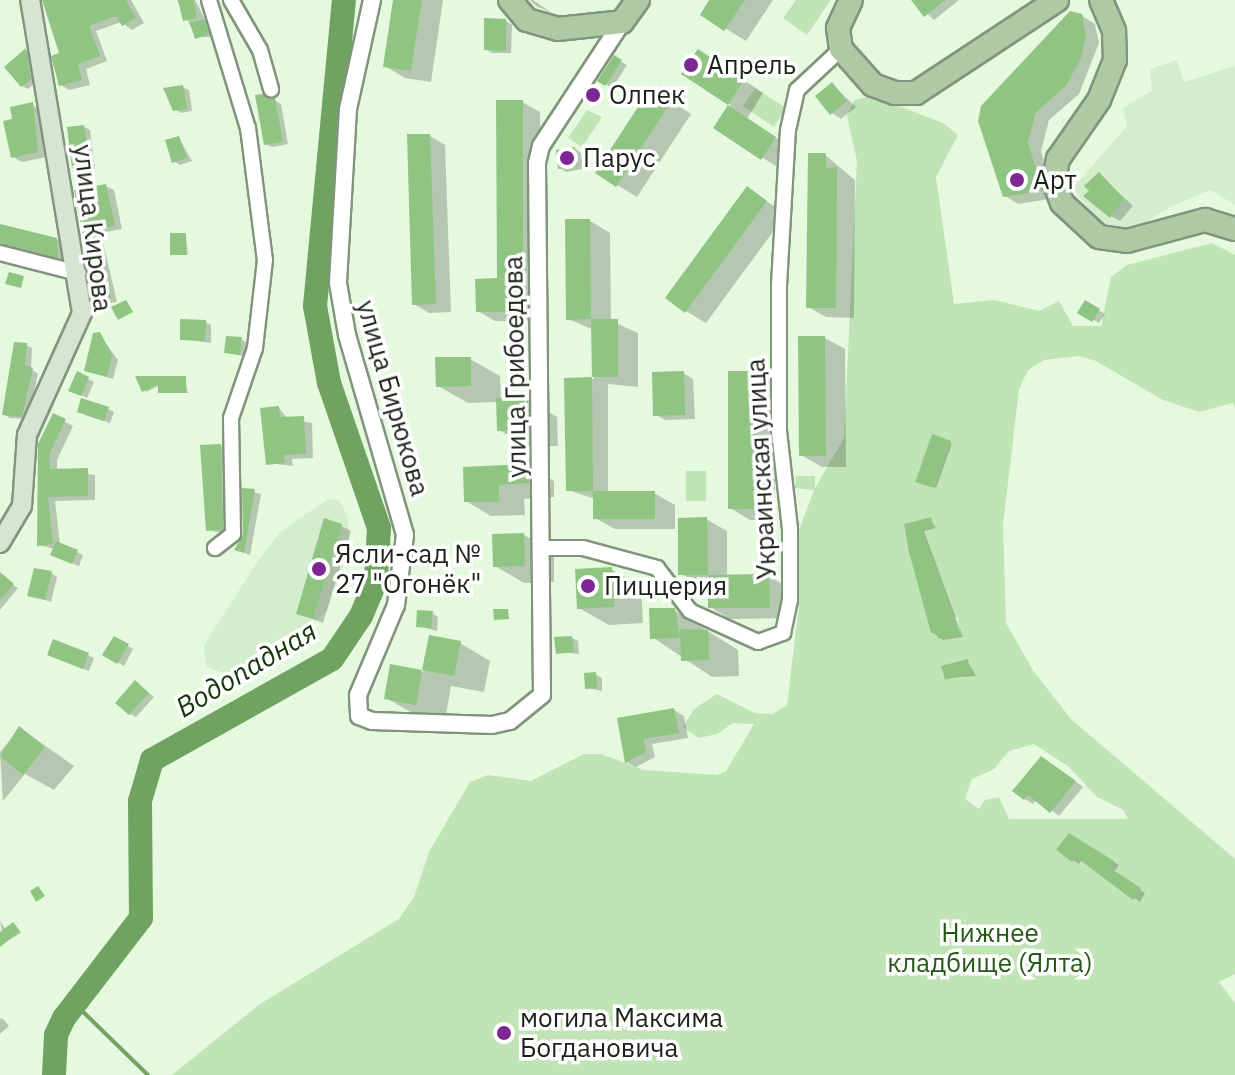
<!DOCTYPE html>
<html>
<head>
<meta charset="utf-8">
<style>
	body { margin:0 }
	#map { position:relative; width:1235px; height:1075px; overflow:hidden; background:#e4f9de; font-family:"IBM Plex Sans",sans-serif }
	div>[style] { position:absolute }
	.built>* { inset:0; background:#d4eecd }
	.green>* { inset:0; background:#c0e4b6 }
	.shadow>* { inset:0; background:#0003 }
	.stream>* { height:4px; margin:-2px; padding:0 2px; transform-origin:2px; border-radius:2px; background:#70a262 }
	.river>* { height:24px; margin:-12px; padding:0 12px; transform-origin:12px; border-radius:12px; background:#70a262 }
	.building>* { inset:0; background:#90c482 }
	.roads { filter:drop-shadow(2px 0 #81947c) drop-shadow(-2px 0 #81947c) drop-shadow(0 2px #81947c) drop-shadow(0 -2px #81947c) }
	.minor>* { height:14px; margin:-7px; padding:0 7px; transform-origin:7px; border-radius:7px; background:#fff }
	.tertiary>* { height:16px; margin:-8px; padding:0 8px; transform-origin:8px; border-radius:8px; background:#fff }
	.secondary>* { height:18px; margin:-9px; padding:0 9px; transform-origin:9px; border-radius:9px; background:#d6e4d2 }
	.primary>* { height:22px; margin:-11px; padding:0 11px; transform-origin:11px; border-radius:11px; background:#adcaa5 }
	.dots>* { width:22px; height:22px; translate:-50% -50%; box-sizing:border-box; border:4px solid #fff; border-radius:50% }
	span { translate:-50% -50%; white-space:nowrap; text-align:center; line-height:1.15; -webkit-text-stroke:7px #fff; paint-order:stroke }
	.poi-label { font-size:26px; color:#1b2319 }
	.left { translate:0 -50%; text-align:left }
	.street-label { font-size:26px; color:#1b2319 }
	.park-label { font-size:26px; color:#275817 }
	.water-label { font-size:28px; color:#143609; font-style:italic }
</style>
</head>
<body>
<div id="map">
	<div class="built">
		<div style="clip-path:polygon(1177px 60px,1184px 82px,1235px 66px,1235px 205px,1211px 190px,1170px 207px,1128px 233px,1098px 221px,1073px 188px,1127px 126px,1123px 108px,1152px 91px,1150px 69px)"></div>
		<div style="clip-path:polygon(328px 499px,339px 500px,347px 515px,350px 547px,327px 611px,284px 650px,229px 675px,206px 667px,204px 645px,258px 561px,279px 533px)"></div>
	</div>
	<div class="green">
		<div style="clip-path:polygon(796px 0,831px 0,807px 35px,783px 18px)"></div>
		<div style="clip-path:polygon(755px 88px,786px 108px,774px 127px,743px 106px)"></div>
		<div style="clip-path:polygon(evenodd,873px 96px,943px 123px,958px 135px,936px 177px,954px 304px,994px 300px,1039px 311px,1059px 301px,1073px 326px,1101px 326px,1111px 277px,1127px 265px,1212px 243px,1235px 255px,1235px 408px,1233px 403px,1199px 412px,1163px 400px,1096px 361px,1079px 356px,1044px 360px,1028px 370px,1019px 389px,1003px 525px,1006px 623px,1034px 672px,1071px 719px,1235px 859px,1235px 974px,1219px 982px,1235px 1003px,1235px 1075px,172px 1075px,260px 1004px,399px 919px,414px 897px,429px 852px,470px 782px,488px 775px,531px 781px,584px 754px,601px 754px,644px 770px,717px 775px,726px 771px,754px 724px,733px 723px,717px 734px,699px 738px,683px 727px,694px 709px,717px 694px,755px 713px,772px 714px,787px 705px,799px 606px,798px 533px,814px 490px,795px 488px,796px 476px,815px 476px,815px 488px,844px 438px,857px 161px,847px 116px,854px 100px,873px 96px,932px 435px,950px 442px,933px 488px,915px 482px,932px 435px,873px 96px,930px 517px,933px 527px,906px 533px,904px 524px,930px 517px,873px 96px,958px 617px,961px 636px,938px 639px,937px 633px,931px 633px,929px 621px,958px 617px,873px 96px,1034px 744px,1069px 767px,1097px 797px,1123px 810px,1128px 819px,1009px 819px,999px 797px,985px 800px,979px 809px,965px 799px,972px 779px,994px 769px,1009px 751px,1034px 744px)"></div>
		<div style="clip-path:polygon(587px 110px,602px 117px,582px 147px,568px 138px)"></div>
		<div style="clip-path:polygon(686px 471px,706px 471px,706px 501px,686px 501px)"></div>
	</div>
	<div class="shadow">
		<div style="clip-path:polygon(51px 0,131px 0,144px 23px,132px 30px,121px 22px,96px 31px,107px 61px,86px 69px,90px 85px,69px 90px,61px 85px,62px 54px)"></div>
		<div style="clip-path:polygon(177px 0,195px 0,214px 37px,196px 37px)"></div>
		<div style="clip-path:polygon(395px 0,443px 0,431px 82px,405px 78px,385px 66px)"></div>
		<div style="clip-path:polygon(530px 0,533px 0,552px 13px,536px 6px)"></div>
		<div style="clip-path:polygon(712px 0,773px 0,746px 41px,702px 14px)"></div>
		<div style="clip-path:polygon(913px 0,959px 0,934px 20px)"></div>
		<div style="clip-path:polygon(1082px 16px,1095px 24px,1099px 43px,1079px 94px,1049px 120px,1041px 151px,1055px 198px,1018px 204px,1005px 196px,980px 121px)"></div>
		<div style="clip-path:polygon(506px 21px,512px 25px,511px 53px,492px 53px,486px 49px)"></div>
		<div style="clip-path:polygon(26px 51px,32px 54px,36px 82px,28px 89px,22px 86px)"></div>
		<div style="clip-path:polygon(614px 58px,627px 65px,612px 88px,599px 80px)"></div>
		<div style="clip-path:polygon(719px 63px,763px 93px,747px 119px,795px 150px,782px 170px,716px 128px,731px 105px,683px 74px)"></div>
		<div style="clip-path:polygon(832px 84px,856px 107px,841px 119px,832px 113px)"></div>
		<div style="clip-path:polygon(182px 87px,189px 90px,192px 111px,181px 113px,174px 109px)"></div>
		<div style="clip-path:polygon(652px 89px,691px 114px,637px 197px,617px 185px)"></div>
		<div style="clip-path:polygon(274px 100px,281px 104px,288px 144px,272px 147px,266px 144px)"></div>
		<div style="clip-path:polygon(522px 102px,540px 112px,541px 303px,529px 303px,530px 321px,495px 321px,478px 311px,499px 280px)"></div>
		<div style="clip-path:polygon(32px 105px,41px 110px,46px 157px,22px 162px,13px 157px,15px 120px)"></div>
		<div style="clip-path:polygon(84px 127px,90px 130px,95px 169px,80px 171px,74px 167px)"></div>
		<div style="clip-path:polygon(430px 136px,445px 145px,451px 312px,429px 313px,414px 304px)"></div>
		<div style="clip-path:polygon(179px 138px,192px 161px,180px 165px,174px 161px)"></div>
		<div style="clip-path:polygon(575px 149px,581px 153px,583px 169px,566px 172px,560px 168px)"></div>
		<div style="clip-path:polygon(825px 155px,855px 180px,854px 318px,826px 317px,808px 307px)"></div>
		<div style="clip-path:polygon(1100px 175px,1133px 206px,1120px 221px,1111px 216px)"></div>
		<div style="clip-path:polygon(106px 186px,114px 190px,122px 229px,101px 233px,117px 302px,106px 304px,98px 300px,77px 191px)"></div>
		<div style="clip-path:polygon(748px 189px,786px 214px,706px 323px,686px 311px)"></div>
		<div style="clip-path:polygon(590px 221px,610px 233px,611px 321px,638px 333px,638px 387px,608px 384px,608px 493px,654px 493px,675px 505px,675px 529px,615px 529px,595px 518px,595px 499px,568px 490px,566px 380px,594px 379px,594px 330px,568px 319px)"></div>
		<div style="clip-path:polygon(0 226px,57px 240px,67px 246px,67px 262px,0 246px)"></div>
		<div style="clip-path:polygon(186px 235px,188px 255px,172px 254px)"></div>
		<div style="clip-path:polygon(1086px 303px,1105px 314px,1099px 323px,1080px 312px)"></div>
		<div style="clip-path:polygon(205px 322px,211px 325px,211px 343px,182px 339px)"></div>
		<div style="clip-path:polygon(99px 334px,118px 360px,113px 379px,86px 370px)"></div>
		<div style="clip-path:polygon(825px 338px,845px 349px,846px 467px,822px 467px,801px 455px)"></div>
		<div style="clip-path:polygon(241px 339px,247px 343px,246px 357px,227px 352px)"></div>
		<div style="clip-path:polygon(26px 345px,32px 348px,31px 369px,38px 374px,28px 419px,10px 418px,4px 414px)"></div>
		<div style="clip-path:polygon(470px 359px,500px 376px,501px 400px,528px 400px,557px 417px,558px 446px,528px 447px,499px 430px,498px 402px,468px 403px,438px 386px)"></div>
		<div style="clip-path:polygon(683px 373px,693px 379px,695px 419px,665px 420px,655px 414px)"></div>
		<div style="clip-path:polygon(755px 373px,775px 384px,775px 520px,750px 520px,730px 508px)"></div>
		<div style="clip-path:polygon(78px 374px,94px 382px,87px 398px,77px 393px)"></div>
		<div style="clip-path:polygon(138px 378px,185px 378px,188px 393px,162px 393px,160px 385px,146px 392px)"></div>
		<div style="clip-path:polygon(279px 408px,288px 419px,312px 423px,313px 458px,292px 459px,293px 466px,268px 463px)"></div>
		<div style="clip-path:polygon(108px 409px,114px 412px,110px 423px,85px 415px)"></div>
		<div style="clip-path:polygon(54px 416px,73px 426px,57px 460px,57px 471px,95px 475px,95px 500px,55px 501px,60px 544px,83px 555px,79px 566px,59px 558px,55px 549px,39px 545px,40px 444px)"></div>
		<div style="clip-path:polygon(934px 437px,952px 444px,936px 488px,917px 481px)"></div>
		<div style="clip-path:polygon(221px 446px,231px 452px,230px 535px,208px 530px)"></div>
		<div style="clip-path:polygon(528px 466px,554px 481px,554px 497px,524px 499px,525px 515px,491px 516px,466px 501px)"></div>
		<div style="clip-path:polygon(244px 490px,261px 494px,250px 555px,242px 552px)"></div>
		<div style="clip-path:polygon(706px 519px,727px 531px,727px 577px,769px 576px,789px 588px,789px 618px,730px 619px,710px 607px,710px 586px,680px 574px)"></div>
		<div style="clip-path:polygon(930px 519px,936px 528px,924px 531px,963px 637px,943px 640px,932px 632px,906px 525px)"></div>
		<div style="clip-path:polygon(341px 526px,351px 531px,323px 623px,298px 613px)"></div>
		<div style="clip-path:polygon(524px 535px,554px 552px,554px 582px,524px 583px,495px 566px)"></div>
		<div style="clip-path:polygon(611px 569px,641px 586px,643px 623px,609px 625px,579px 608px)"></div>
		<div style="clip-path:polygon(51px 573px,57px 577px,51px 602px,29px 595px)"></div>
		<div style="clip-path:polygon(0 578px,18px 588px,0 610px)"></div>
		<div style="clip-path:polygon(674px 610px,738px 650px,739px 676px,712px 677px,652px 637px)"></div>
		<div style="clip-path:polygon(432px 613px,438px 617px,437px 631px,418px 626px)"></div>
		<div style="clip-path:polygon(431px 637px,460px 643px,490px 661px,484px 692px,451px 686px,445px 720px,416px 715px,386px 698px,392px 666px,423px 672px)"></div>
		<div style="clip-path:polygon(114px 638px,133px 649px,124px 666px,105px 655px)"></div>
		<div style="clip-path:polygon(572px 638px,578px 641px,579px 654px,558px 652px)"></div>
		<div style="clip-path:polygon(88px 655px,94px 658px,89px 671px,55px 658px)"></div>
		<div style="clip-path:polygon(967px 661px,976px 676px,947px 678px)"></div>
		<div style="clip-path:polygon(595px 674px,602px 678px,602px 691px,587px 688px)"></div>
		<div style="clip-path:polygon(136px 683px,154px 697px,136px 717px,130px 714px)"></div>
		<div style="clip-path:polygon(674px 710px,684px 716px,688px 738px,652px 744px,655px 757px,636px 767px,626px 762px,619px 720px)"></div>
		<div style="clip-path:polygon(20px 728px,74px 766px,54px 790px,25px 774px,3px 801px,0 752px)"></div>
		<div style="clip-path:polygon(1050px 763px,1083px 787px,1059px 816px,1037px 799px,1033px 804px,1025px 799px)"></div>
		<div style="clip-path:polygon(1070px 836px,1119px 865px,1114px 872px,1145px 893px,1140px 902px,1082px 859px,1079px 864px,1073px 860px)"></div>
		<div style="clip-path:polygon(0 921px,6px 930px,14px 924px,21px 933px,4px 943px)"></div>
		<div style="clip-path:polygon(2px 1018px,9px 1026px,0 1034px,0 1019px)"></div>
	</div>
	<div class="stream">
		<div style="left:76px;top:1005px;width:100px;rotate:44.2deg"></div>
	</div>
	<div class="river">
		<div style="left:54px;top:1075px;width:40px;rotate:-87.1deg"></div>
		<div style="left:56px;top:1035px;width:19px;rotate:-65deg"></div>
		<div style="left:64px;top:1018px;width:126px;rotate:-52.4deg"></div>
		<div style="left:141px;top:918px;width:117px;rotate:-90.5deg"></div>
		<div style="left:140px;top:801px;width:43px;rotate:-73.7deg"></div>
		<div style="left:152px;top:760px;width:206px;rotate:-29.3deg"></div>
		<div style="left:332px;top:659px;width:52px;rotate:-56deg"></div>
		<div style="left:361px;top:616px;width:39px;rotate:-67deg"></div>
		<div style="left:376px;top:580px;width:52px;rotate:-86.7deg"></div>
		<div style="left:379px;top:528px;width:153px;rotate:-109deg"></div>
		<div style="left:329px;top:383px;width:78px;rotate:-100.3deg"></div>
		<div style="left:315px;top:306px;width:307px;rotate:-84.6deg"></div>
	</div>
	<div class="building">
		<div style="clip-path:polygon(42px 0,126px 0,136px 18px,122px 26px,116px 16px,89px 26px,100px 56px,78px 64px,82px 80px,59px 86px,51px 56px,59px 53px)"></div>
		<div style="clip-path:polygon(178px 0,193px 0,197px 18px,183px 21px)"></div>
		<div style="clip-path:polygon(393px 0,422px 0,411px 71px,383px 67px)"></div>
		<div style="clip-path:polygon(709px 0,745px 0,724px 31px,700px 15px)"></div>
		<div style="clip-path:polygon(911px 0,945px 0,924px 17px)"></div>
		<div style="clip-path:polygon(1070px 11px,1082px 14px,1086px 35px,1081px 58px,1066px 86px,1036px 112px,1028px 142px,1042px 191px,1003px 197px,978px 121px,981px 106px)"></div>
		<div style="clip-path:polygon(484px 18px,506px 19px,506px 51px,484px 50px)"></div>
		<div style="clip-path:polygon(204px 19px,209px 34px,195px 39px,190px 23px)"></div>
		<div style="clip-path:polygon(26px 48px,31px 79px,21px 87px,4px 67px)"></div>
		<div style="clip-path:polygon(698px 49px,744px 80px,728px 105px,681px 74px)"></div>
		<div style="clip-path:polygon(614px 55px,622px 60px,605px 86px,597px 81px)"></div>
		<div style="clip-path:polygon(832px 82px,847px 101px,830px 115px,815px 96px)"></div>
		<div style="clip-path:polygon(183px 85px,187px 109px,173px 111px,163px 88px)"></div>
		<div style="clip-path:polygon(651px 87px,672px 100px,616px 187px,595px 173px)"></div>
		<div style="clip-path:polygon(262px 94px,275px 98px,283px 142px,264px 145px,255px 95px)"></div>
		<div style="clip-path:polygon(496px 100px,523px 100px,523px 294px,512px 294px,513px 312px,476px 312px,475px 279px,497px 278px)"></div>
		<div style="clip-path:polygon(33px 102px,38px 152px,11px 158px,3px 121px,12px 119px,10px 107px)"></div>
		<div style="clip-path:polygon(728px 105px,776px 137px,761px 160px,713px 128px)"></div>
		<div style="clip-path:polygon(84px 125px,90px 166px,72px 168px,67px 127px)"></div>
		<div style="clip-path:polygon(407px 134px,430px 134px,436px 304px,412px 305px)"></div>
		<div style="clip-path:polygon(179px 136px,187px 158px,172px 163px,165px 140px)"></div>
		<div style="clip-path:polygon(575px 147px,578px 166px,558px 169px,556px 150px)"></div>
		<div style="clip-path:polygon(808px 153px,826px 153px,826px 168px,837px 167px,836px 308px,806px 308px)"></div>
		<div style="clip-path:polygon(1099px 172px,1124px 199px,1110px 218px,1083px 196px,1089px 191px,1084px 186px)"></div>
		<div style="clip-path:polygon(106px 184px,115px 226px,95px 230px,111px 298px,96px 301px,74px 190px)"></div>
		<div style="clip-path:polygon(747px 186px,767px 201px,685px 313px,665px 298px)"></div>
		<div style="clip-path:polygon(565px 219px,590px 219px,591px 319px,566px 320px)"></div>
		<div style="clip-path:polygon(0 224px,57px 238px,58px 258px,0 243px)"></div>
		<div style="clip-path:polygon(170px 233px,186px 233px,186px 255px,170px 255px)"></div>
		<div style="clip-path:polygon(9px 272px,24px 276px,21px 288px,5px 284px)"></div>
		<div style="clip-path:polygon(126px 300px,133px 312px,118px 320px,111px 307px)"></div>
		<div style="clip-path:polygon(1085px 300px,1100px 309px,1092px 322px,1077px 313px)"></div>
		<div style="clip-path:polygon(180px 319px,206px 320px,205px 341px,180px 340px)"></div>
		<div style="clip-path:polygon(591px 319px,618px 319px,618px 377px,592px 377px)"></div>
		<div style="clip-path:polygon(100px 332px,112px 355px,107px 377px,84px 371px,93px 333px)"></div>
		<div style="clip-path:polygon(226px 336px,242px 337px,240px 355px,224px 353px)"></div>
		<div style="clip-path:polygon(798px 336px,825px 336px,826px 456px,799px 456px)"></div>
		<div style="clip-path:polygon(14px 342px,27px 343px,25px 365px,33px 368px,22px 417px,2px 415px)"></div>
		<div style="clip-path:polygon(435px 357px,471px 357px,471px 386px,436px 387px)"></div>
		<div style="clip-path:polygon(77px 371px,89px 377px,81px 396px,68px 391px)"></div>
		<div style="clip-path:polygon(684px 371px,685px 415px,653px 416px,652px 372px)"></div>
		<div style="clip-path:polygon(728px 371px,755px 371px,755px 509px,728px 509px)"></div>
		<div style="clip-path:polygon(135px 376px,186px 376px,186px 393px,158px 393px,158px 385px,142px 392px)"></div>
		<div style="clip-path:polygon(592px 377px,593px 491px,566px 491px,564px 378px)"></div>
		<div style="clip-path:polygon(81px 398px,109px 407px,104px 421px,77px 412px)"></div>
		<div style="clip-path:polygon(496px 398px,528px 398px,529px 430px,497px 431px)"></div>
		<div style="clip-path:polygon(279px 406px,280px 417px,304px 416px,306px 454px,284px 455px,285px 463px,266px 465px,260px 408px)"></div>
		<div style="clip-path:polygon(53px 413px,66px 419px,49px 455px,50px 469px,88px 468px,88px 496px,48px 497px,53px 544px,37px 546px,38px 444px)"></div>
		<div style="clip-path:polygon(932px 434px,951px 441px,933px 488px,915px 482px)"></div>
		<div style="clip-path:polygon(221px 444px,223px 529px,206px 531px,200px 445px)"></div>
		<div style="clip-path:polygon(529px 464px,529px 483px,499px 485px,499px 502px,464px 502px,463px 467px)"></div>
		<div style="clip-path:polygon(242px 488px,255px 489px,244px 553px,234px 550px,243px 535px)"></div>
		<div style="clip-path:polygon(593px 491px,655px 491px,655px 519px,593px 519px)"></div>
		<div style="clip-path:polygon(707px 517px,708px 575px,678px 575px,678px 518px)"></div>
		<div style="clip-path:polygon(931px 517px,933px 527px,922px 530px,961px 636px,938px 639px,937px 633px,931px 633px,909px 552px,904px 524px)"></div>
		<div style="clip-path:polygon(324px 518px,342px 524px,313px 619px,296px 614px)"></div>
		<div style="clip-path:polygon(524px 533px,525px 566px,493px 567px,492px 534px)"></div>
		<div style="clip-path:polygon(56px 541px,78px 550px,72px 564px,50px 555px)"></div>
		<div style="clip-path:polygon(612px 567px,614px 607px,577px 609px,575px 569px)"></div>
		<div style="clip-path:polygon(34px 568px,52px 571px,45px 600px,27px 596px)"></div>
		<div style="clip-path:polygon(0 572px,14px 584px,0 600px)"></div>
		<div style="clip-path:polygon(769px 574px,770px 608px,708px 608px,708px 575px)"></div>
		<div style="clip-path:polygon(649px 608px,675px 608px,680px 638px,650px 639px)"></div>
		<div style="clip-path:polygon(493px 609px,508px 609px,509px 619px,494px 620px)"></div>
		<div style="clip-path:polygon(417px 610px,433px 611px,431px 628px,416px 627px)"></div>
		<div style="clip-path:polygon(680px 629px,708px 630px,709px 660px,681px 661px)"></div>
		<div style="clip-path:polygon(429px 635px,461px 641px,454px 676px,422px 670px)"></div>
		<div style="clip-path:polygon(114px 636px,129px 644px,117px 664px,102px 655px)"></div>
		<div style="clip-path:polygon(572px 636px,574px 652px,556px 654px,554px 637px)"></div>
		<div style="clip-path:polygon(53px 639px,89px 653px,83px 669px,47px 655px)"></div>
		<div style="clip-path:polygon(968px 659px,971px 673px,945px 680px,941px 666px)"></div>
		<div style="clip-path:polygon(390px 664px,422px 670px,416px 705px,384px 699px)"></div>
		<div style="clip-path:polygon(596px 672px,597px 688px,585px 689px,584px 673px)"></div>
		<div style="clip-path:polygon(135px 680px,149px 693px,129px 715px,115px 703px)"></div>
		<div style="clip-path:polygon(674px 708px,679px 733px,643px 739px,646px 752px,625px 763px,617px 718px)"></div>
		<div style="clip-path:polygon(19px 726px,45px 747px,23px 775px,0 756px)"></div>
		<div style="clip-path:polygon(1041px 756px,1076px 781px,1050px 813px,1028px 795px,1024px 800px,1012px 791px)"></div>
		<div style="clip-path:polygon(1069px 833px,1114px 861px,1110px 868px,1141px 888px,1133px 900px,1076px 857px,1072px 862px,1056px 850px)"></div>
		<div style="clip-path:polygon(38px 886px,45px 896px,36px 902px,30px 891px)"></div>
		<div style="clip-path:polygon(13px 922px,20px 931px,0 947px,0 932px)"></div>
	</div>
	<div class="roads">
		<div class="minor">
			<div style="left:209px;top:0;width:134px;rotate:73.1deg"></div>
			<div style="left:248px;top:128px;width:133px;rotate:82.7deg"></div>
			<div style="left:265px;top:260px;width:89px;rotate:96.5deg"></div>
			<div style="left:255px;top:348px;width:74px;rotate:108.9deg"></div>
			<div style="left:231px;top:418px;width:116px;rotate:89deg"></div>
			<div style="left:233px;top:534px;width:23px;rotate:142deg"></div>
			<div style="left:231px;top:0;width:58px;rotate:59.9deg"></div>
			<div style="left:260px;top:50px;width:41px;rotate:74.2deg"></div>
			<div style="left:0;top:253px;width:81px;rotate:14.4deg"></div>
			<div style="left:543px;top:548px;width:40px"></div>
			<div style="left:583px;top:548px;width:77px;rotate:15.1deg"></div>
			<div style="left:657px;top:568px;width:54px;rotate:52.5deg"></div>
			<div style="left:690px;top:611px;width:75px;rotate:24.5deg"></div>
			<div style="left:758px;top:642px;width:27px;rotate:-20deg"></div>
			<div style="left:783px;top:633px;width:34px;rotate:-78deg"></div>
			<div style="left:790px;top:600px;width:71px;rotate:-90deg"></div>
			<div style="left:790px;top:529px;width:99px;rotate:-96.4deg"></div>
			<div style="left:779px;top:431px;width:146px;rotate:-90deg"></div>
			<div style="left:779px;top:285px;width:155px;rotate:-86.7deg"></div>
			<div style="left:788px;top:130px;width:41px;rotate:-77.3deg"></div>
			<div style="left:797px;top:90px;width:60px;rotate:-43deg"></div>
		</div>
		<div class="tertiary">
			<div style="left:372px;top:0;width:112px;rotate:102.4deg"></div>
			<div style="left:348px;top:109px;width:174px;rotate:93.3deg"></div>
			<div style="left:338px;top:283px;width:53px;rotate:80.2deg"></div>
			<div style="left:347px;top:335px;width:208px;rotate:73.8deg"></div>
			<div style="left:405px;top:535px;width:71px;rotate:97.3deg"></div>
			<div style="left:396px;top:605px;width:98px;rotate:112.9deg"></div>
			<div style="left:358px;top:695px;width:21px;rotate:87deg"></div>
			<div style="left:359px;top:716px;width:14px;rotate:21deg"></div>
			<div style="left:372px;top:721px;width:120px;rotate:1.9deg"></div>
			<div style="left:492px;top:725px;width:18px;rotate:-13deg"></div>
			<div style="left:510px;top:721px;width:41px;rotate:-39.1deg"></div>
			<div style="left:542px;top:695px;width:532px;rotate:-90.54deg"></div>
			<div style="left:537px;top:163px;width:17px;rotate:-77deg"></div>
			<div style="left:541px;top:146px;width:148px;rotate:-56.8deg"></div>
		</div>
		<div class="secondary">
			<div style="left:0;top:543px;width:43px;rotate:-59.3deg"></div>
			<div style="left:22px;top:506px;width:71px;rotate:-86deg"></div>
			<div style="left:27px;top:435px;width:134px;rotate:-65.7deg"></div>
			<div style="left:82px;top:313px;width:317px;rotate:-99.4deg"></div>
		</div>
		<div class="primary">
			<div style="left:510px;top:0;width:26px;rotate:50deg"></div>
			<div style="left:527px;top:20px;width:32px;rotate:16deg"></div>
			<div style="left:558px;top:29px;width:64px;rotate:-6.2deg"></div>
			<div style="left:622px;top:22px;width:27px;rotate:-54deg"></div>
			<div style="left:851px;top:0;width:31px;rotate:115deg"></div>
			<div style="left:838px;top:28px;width:21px;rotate:82deg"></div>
			<div style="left:841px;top:49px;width:48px;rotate:48.4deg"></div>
			<div style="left:873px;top:85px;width:23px;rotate:20deg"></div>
			<div style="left:895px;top:93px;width:21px"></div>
			<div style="left:916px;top:93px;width:169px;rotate:-33.4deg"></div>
			<div style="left:1101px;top:0;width:34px;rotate:67deg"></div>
			<div style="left:1114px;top:31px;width:29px;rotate:88deg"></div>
			<div style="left:1115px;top:60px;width:43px;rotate:111.8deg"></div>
			<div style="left:1099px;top:100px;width:72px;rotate:124.8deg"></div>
			<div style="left:1058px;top:159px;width:23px;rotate:100deg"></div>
			<div style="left:1054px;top:182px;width:22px;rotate:69deg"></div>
			<div style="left:1062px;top:203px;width:50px;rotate:42.6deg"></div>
			<div style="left:1099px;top:237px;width:28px;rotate:8deg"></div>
			<div style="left:1127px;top:241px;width:81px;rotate:-15.1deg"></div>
			<div style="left:1205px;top:220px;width:31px;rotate:17deg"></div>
		</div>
	</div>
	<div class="dots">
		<div style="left:691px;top:65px;background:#7e2694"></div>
		<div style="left:593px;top:95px;background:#7e2694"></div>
		<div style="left:567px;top:158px;background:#7e2694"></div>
		<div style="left:1017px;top:180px;background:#7e2694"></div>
		<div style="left:319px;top:569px;background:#7e2694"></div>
		<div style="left:588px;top:586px;background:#7e2694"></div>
		<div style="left:504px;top:1033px;background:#7e2694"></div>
	</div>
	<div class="poi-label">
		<span class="left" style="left:707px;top:65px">Апрель</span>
		<span class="left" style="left:609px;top:95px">Олпек</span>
		<span class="left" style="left:583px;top:158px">Парус</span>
		<span class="left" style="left:1033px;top:180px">Арт</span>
		<span class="left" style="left:335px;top:569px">Ясли-сад №<br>27 "Огонёк"</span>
		<span class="left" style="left:604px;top:586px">Пиццерия</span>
		<span class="left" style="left:520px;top:1033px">могила Максима<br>Богдановича</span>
	</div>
	<div class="street-label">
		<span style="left:93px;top:228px;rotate:83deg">улица Кирова</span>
		<span style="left:515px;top:367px;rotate:-91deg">улица Грибоедова</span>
		<span style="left:393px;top:398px;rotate:74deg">улица Бирюкова</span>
		<span style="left:761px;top:469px;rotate:-93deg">Украинская улица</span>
	</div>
	<div class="park-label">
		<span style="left:990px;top:948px">Нижнее<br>кладбище (Ялта)</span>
	</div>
	<div class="water-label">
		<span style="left:246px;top:669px;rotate:-31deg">Водопадная</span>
	</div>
</div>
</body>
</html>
